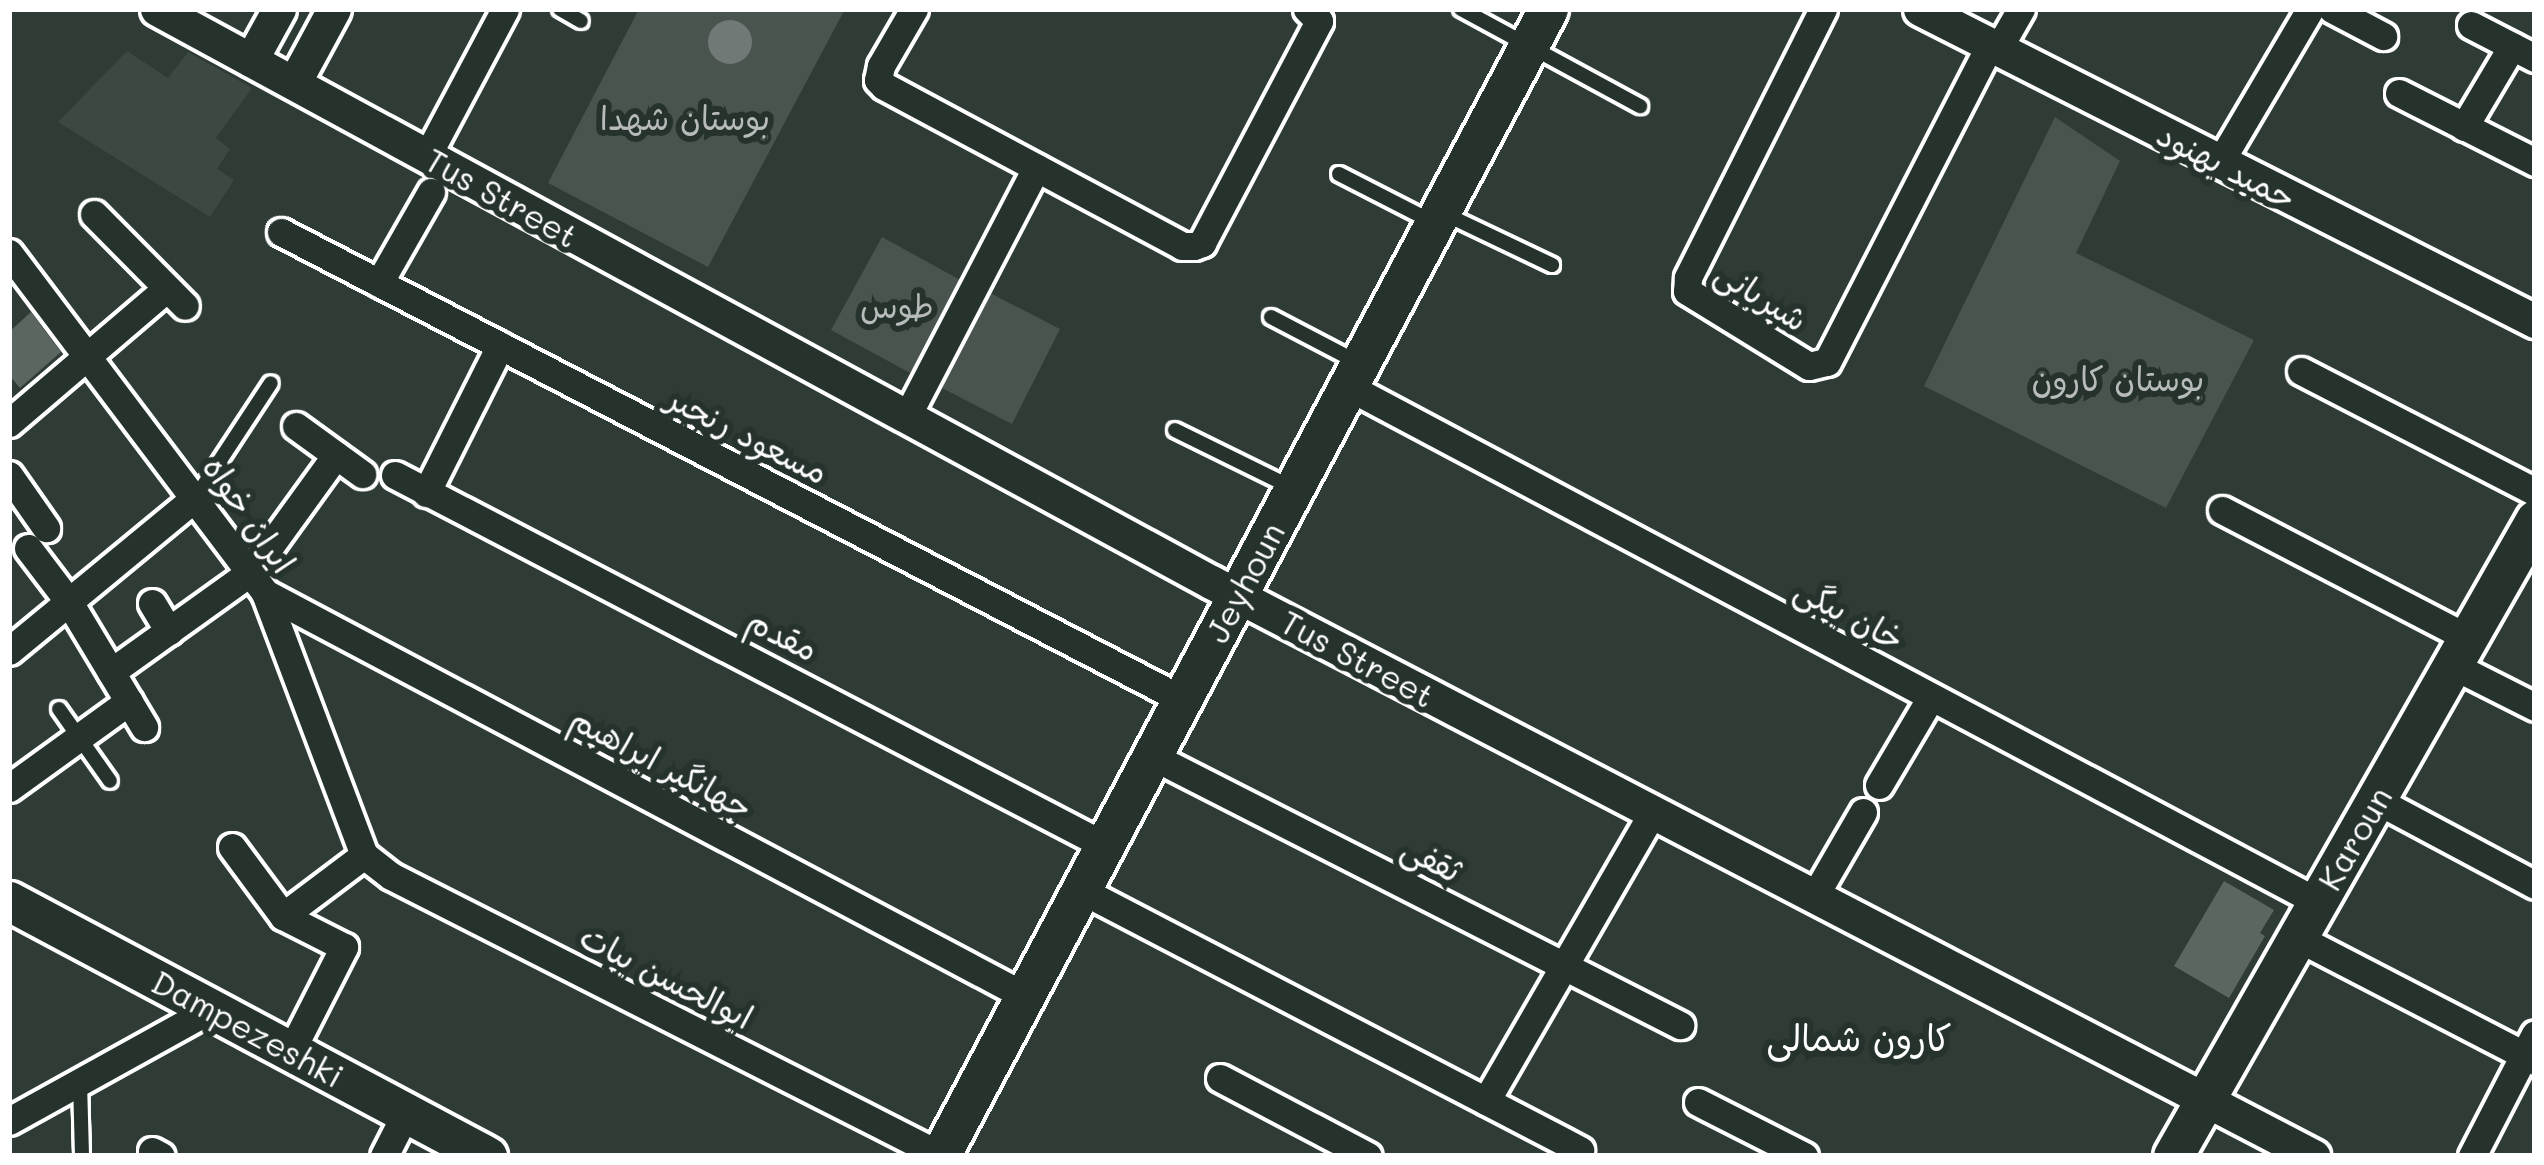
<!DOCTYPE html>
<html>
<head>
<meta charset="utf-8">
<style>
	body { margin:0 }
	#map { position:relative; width:2544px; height:1165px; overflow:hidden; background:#2f3b35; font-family:Mali,"Playpen Sans Arabic",sans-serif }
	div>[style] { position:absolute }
	.built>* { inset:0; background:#3c4842 }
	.green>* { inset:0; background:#4a544f }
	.water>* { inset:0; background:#707975 }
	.round { border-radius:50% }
	.building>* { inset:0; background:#5b6661 }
	.roads { filter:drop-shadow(3px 0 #fff) drop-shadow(-3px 0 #fff) drop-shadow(0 3px #fff) drop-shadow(0 -3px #fff) }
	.service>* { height:14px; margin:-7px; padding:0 7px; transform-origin:7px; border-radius:7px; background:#26332d }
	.minor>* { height:27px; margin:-13.5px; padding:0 13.5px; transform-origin:13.5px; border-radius:13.5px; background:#26332d }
	.tertiary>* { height:33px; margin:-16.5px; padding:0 16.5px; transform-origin:16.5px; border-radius:16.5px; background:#26332d }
	.secondary>* { height:39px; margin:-19.5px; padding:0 19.5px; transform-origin:19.5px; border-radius:19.5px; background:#26332d }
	span { translate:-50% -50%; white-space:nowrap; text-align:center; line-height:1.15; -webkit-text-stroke:12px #26332d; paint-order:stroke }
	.park-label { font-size:33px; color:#b7bbb9 }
	.street-label { font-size:33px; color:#fff }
	.neighbourhood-label { font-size:36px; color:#fff }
	.frame { position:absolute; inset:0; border:12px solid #fff; pointer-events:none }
</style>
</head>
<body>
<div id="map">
	<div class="built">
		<div style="clip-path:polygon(127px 51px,168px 78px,188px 52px,252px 88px,216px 138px,230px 149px,217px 169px,234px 180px,210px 217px,58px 122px)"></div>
	</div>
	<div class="green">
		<div style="clip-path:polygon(639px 9px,845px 9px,708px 267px,548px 183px)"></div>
		<div style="clip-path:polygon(2055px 117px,2120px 161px,2076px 253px,2254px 340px,2166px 508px,1924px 386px)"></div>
		<div style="clip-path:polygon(882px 237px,962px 281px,912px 374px,831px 330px)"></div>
		<div style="clip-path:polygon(990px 293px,1060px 329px,1012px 424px,942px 388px)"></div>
	</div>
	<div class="water">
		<div class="round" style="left:708px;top:20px;width:44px;height:44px"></div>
	</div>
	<div class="building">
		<div style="clip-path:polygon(31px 312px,61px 352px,20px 388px,9px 375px,9px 332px)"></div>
		<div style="clip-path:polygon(2224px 881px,2274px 910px,2260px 933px,2265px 936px,2229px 998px,2174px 966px)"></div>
	</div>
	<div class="roads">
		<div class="service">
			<div style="left:560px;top:9px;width:24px;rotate:30deg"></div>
			<div style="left:1461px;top:9px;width:204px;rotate:28.5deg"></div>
			<div style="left:1339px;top:174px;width:103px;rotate:27.1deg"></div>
			<div style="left:1443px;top:213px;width:121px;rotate:25.5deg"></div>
			<div style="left:1271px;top:317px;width:95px;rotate:27.6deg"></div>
			<div style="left:1175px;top:430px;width:127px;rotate:26.2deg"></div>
			<div style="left:196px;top:497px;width:136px;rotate:-56.7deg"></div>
			<div style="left:59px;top:709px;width:88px;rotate:54.7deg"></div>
			<div style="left:80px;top:1083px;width:73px;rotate:88.4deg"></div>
		</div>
		<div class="minor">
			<div style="left:914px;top:9px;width:66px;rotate:120.1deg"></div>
			<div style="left:881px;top:66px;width:14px;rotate:102deg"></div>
			<div style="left:878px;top:80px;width:8px;rotate:45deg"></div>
			<div style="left:884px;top:86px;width:338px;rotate:28.2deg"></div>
			<div style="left:1182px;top:246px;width:12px"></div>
			<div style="left:1194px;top:246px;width:9px;rotate:-21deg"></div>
			<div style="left:1202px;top:243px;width:251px;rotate:-62.2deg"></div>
			<div style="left:1319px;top:21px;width:17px;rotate:-135deg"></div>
			<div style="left:1823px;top:9px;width:301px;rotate:116.7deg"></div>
			<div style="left:1688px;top:278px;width:13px;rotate:94deg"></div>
			<div style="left:1687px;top:291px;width:143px;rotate:31.6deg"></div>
			<div style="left:1809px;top:366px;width:18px;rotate:-13deg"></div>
			<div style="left:1827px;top:362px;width:356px;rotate:-62.8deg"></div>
			<div style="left:2332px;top:9px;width:58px;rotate:27.9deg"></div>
			<div style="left:2471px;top:25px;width:72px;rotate:27.3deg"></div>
			<div style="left:1998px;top:49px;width:46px;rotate:-60.1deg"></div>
			<div style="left:2399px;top:93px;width:153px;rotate:26.9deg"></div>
			<div style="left:2464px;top:127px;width:94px;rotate:-59.3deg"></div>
			<div style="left:427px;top:156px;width:166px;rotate:-62deg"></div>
			<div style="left:2220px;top:162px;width:178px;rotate:-59.5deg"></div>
			<div style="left:94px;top:214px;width:129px;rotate:45.3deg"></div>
			<div style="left:281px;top:232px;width:1014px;rotate:27.42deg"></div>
			<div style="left:9px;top:253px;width:426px;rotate:53deg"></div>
			<div style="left:265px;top:593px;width:280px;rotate:69.3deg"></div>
			<div style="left:364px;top:855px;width:34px;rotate:38deg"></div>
			<div style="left:391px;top:876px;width:618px;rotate:26.94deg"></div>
			<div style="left:379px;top:283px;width:105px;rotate:-60.3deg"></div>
			<div style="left:2301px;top:371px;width:263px;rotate:27.3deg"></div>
			<div style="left:1347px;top:386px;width:1100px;rotate:27.99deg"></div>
			<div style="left:907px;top:416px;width:280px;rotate:-62.5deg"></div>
			<div style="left:9px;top:423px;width:206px;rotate:-40.5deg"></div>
			<div style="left:296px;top:426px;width:82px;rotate:36deg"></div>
			<div style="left:9px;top:475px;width:65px;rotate:55.1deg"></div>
			<div style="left:395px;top:475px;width:800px;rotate:27.56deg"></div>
			<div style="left:426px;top:493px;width:165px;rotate:-63.3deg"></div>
			<div style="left:2222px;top:510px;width:277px;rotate:27.5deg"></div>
			<div style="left:28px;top:548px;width:68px;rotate:52.8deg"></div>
			<div style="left:69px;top:602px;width:146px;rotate:59deg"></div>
			<div style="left:265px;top:593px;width:860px;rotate:27.94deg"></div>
			<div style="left:152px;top:603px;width:33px;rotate:59deg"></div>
			<div style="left:9px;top:651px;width:242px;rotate:-39.5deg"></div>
			<div style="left:2452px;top:665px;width:93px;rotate:26.8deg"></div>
			<div style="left:111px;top:672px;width:173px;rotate:-35.6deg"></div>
			<div style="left:252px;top:571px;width:143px;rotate:-54.1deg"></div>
			<div style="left:1152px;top:756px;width:593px;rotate:27deg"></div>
			<div style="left:1879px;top:785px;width:102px;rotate:-59.4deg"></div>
			<div style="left:9px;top:788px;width:148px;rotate:-35.9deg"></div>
			<div style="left:2376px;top:800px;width:180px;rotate:28.1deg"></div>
			<div style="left:232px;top:847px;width:86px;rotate:53.5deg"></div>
			<div style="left:1081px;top:890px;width:563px;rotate:27.52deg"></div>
			<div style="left:1814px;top:897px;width:98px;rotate:-60deg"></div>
			<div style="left:2298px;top:938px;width:267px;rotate:27.4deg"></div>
			<div style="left:291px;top:1051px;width:117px;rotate:-63deg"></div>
			<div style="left:344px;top:947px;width:68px;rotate:-153.1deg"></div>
			<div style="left:283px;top:916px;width:101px;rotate:-37deg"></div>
			<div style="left:1220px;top:1078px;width:167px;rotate:27.8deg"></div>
			<div style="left:1486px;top:1101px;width:334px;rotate:-60deg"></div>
			<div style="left:1698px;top:1102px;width:119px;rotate:27deg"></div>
			<div style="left:9px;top:1121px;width:231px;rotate:-29deg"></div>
			<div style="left:152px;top:1151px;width:10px;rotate:29deg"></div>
			<div style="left:384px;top:1156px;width:48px;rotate:-62.9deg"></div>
			<div style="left:2472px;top:1156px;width:137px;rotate:-62.7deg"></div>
		</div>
		<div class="tertiary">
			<div style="left:157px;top:9px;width:1200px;rotate:28.53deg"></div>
			<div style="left:1211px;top:582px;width:1243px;rotate:27.51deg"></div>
			<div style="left:1920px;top:9px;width:690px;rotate:26.9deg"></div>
			<div style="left:251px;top:60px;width:58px;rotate:-61.2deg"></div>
			<div style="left:294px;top:83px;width:84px;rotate:-61.6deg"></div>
		</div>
		<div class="secondary">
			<div style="left:9px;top:901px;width:542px;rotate:28.08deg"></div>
			<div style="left:940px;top:1156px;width:1298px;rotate:-62.07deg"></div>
			<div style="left:2173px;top:1156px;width:732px;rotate:-60.35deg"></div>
		</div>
	</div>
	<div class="park-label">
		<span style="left:685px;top:117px">بوستان شهدا</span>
		<span style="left:897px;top:305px">طوس</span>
		<span style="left:2118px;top:378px">بوستان کارون</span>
	</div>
	<div class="street-label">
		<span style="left:2227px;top:165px;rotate:27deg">حمید بهنود</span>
		<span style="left:502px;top:197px;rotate:29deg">Tus Street</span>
		<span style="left:1762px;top:295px;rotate:32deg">شیربانی</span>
		<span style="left:748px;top:434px;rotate:27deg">مسعود رنجبر</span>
		<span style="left:250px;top:514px;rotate:55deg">ایران خواه</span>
		<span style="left:1244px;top:582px;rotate:-62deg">Jeyhoun</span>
		<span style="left:1850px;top:613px;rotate:28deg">خان بیگی</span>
		<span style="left:783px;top:634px;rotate:27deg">مقدم</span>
		<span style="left:1358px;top:658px;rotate:28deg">Tus Street</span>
		<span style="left:662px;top:762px;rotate:28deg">جهانگیر ابراهیم</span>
		<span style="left:2354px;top:838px;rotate:-60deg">Karoun</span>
		<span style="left:1432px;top:858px;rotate:27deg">ثقفی</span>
		<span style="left:667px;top:976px;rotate:27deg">ابوالحسن بیات</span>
		<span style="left:248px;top:1028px;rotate:28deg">Dampezeshki</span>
	</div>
	<div class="neighbourhood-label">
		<span style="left:1859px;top:1037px">کارون شمالی</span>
	</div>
	<div class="frame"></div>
</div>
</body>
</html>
